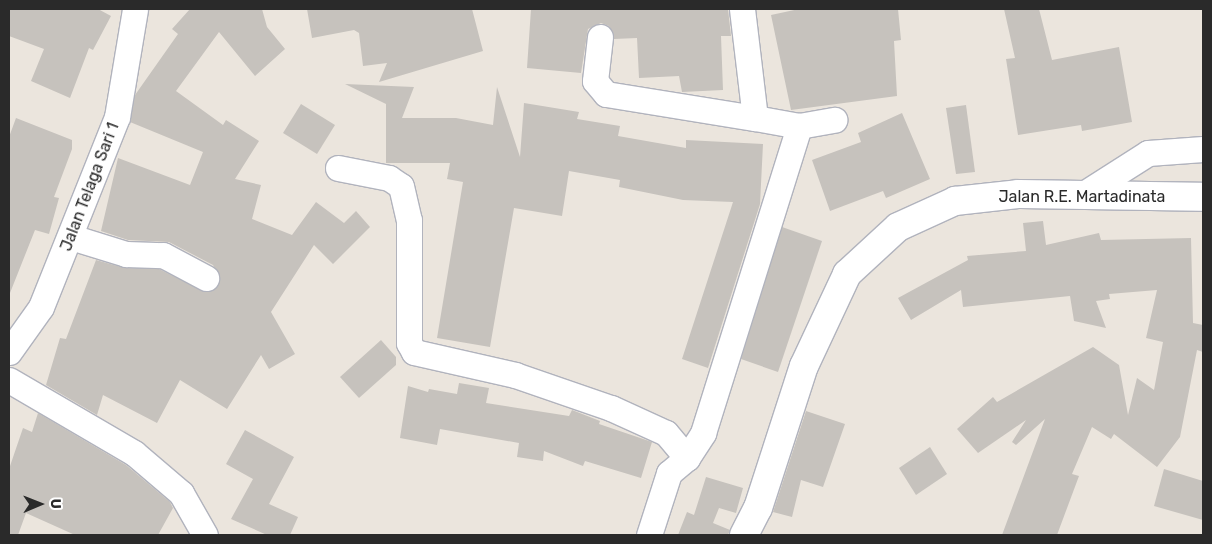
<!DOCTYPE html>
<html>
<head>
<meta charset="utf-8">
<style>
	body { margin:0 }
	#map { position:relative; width:1212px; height:544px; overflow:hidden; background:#ebe5dd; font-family:Rubik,sans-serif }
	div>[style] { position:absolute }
	.building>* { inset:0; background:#c6c2bd }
	.roads { filter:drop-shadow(1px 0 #b1b3bd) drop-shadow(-1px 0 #b1b3bd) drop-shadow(0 1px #b1b3bd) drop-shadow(0 -1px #b1b3bd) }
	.minor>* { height:25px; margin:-12.5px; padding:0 12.5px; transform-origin:12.5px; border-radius:12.5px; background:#fff }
	.tertiary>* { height:28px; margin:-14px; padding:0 14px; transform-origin:14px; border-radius:14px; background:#fff }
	span { translate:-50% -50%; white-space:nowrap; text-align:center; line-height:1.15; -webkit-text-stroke:5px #fff; paint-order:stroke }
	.street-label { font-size:16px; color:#2a2a2a }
	.frame { position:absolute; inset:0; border:10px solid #2a2a2a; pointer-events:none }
	.north { position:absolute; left:15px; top:479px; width:50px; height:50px; -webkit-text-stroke:4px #fff; paint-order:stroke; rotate:89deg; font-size:14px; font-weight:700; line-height:20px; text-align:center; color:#2a2a2a }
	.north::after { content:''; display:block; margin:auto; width:18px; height:22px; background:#2a2a2a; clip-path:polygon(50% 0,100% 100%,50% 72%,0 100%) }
</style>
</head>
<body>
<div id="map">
	<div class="building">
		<div style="clip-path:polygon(9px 9px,98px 9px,111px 16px,93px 50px,89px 48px,70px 98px,31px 81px,44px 49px,9px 36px)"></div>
		<div style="clip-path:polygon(190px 9px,262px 9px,267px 27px,285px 49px,255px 76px,219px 32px,176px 91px,223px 125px,226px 120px,259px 141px,235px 179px,261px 185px,252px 219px,292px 235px,316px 202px,344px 223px,356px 211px,370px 227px,333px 264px,314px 245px,271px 312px,295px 354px,269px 369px,261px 355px,227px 409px,180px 380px,157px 423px,103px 395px,97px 415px,46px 385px,60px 338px,66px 339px,96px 260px,125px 268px,159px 269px,206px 292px,214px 290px,220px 278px,213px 265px,169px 242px,128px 240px,101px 231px,118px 158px,190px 185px,203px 152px,130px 122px,135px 95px,178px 34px,172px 29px)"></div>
		<div style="clip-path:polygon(307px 9px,472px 9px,483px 51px,379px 82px,387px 63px,363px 66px,359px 33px,354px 30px,312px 38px)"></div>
		<div style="clip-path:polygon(531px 9px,728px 9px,731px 36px,721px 36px,723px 90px,682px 92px,679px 76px,639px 78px,637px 38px,614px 39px,609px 26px,601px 23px,588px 29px,581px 73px,527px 68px)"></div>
		<div style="clip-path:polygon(799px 9px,898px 9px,901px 40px,894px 41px,897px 96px,791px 110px,771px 15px)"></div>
		<div style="clip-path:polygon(1004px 9px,1039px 9px,1052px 60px,1119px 47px,1132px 122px,1082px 131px,1081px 125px,1018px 135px,1006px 59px,1015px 58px)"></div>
		<div style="clip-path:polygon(345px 84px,414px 87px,402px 118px,456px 118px,493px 125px,497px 87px,520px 157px,524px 103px,579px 112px,577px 119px,620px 126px,618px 136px,686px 148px,686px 140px,763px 144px,760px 204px,708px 368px,682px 359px,733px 202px,683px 200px,619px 187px,620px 180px,569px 171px,562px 216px,514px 208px,490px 347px,437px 338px,463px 182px,447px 179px,450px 163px,386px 163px,386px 104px)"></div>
		<div style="clip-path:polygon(301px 104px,335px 125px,317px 154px,283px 133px)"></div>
		<div style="clip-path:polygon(966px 105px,975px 172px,956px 174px,946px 108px)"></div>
		<div style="clip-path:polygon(902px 113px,930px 179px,886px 198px,883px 191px,830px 211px,812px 160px,861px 142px,858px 133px)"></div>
		<div style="clip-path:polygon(16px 118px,72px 140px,72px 149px,54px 197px,59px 198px,49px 234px,35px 230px,10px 293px,9px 137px)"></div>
		<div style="clip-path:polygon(1043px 221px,1046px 245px,1099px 233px,1101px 240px,1191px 238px,1193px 323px,1203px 325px,1203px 352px,1197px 350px,1180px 437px,1157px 467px,1114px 434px,1111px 439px,1092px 427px,1072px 474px,1079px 476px,1057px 535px,1002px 535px,1045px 419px,1016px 445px,1012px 442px,1026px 420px,978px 453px,957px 429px,993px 397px,997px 402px,1093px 347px,1119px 365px,1128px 415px,1137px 378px,1154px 390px,1163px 342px,1146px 338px,1157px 290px,1109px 294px,1110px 299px,1096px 301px,1106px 328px,1074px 321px,1070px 296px,963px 307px,961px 290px,911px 320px,898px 298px,968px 260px,967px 256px,1026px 251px,1023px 223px)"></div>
		<div style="clip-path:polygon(782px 227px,822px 241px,778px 372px,741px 359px)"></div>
		<div style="clip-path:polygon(381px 340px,396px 357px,396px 365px,359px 398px,340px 377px)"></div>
		<div style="clip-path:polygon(459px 383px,489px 388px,486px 403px,569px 416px,572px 410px,600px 421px,599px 424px,652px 442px,641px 478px,585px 461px,583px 466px,544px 451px,543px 461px,517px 457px,519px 443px,440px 429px,437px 445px,400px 438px,408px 386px,428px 392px,429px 389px,457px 394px)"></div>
		<div style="clip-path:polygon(806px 411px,845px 424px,823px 487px,801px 480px,792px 517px,773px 512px)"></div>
		<div style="clip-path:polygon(38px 413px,126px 465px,170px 502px,173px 508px,158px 535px,75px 535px,26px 513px,18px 535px,9px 535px,9px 469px,23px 428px,32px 432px)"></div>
		<div style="clip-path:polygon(245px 430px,294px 457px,269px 504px,298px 517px,290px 535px,267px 535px,231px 519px,253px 479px,226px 464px)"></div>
		<div style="clip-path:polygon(930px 447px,947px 474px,916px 495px,899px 468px)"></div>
		<div style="clip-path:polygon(1164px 469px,1203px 481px,1203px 520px,1154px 506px)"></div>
		<div style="clip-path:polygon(706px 477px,743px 488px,736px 513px,719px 508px,713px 523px,730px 530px,728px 535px,678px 535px,687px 512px,694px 515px)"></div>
	</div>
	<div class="roads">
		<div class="minor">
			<div style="left:600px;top:37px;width:44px;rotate:96.5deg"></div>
			<div style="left:595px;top:81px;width:17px;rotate:50deg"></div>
			<div style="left:606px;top:94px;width:151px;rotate:9.2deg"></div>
			<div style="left:755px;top:118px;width:110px;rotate:-96.8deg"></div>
			<div style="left:755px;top:118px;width:45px;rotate:10.3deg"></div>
			<div style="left:799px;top:126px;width:36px;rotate:-10deg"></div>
			<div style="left:338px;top:168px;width:52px;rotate:11.1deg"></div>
			<div style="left:389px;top:178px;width:14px;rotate:34deg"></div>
			<div style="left:401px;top:186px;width:35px;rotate:77deg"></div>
			<div style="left:409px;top:220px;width:123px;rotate:90deg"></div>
			<div style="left:409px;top:343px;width:10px;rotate:61deg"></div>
			<div style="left:414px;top:352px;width:104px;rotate:12.8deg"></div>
			<div style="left:515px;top:375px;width:102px;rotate:19deg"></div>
			<div style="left:611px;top:408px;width:60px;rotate:24.4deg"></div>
			<div style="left:666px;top:433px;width:33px;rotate:50deg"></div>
			<div style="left:1082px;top:195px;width:78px;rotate:-32.5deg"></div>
			<div style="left:1148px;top:153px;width:55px;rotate:-4.2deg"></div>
			<div style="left:71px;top:237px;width:58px;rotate:17.2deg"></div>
			<div style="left:126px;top:254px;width:37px;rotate:2deg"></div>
			<div style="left:163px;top:255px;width:49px;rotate:28.1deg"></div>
			<div style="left:9px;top:352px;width:55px;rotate:-54.6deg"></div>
			<div style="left:41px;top:307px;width:205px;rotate:-68.2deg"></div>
			<div style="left:117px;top:117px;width:109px;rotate:-80.5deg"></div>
			<div style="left:9px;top:380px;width:145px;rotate:30.3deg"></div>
			<div style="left:134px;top:453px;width:62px;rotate:40.4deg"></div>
			<div style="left:181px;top:493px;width:48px;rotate:60.3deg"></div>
			<div style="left:649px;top:535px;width:65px;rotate:-72.1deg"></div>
			<div style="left:669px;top:473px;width:23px;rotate:-40deg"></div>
			<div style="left:687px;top:458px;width:30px;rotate:-57deg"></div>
			<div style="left:703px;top:433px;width:322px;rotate:-72.6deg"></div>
		</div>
		<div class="tertiary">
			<div style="left:744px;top:535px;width:30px;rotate:-63deg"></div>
			<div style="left:758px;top:508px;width:149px;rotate:-72.1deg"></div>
			<div style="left:804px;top:366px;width:102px;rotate:-64.9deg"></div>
			<div style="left:847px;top:274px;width:69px;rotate:-42.7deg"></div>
			<div style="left:898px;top:227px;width:63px;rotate:-24.5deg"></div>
			<div style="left:955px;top:201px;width:63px;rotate:-6.3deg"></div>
			<div style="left:1018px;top:194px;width:185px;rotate:0.9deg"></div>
		</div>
	</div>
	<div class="street-label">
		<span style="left:90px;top:187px;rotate:-69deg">Jalan Telaga Sari 1</span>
		<span style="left:1082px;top:197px">Jalan R.E. Martadinata</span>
	</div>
	<div class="frame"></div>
	<div class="north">U</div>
</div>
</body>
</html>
